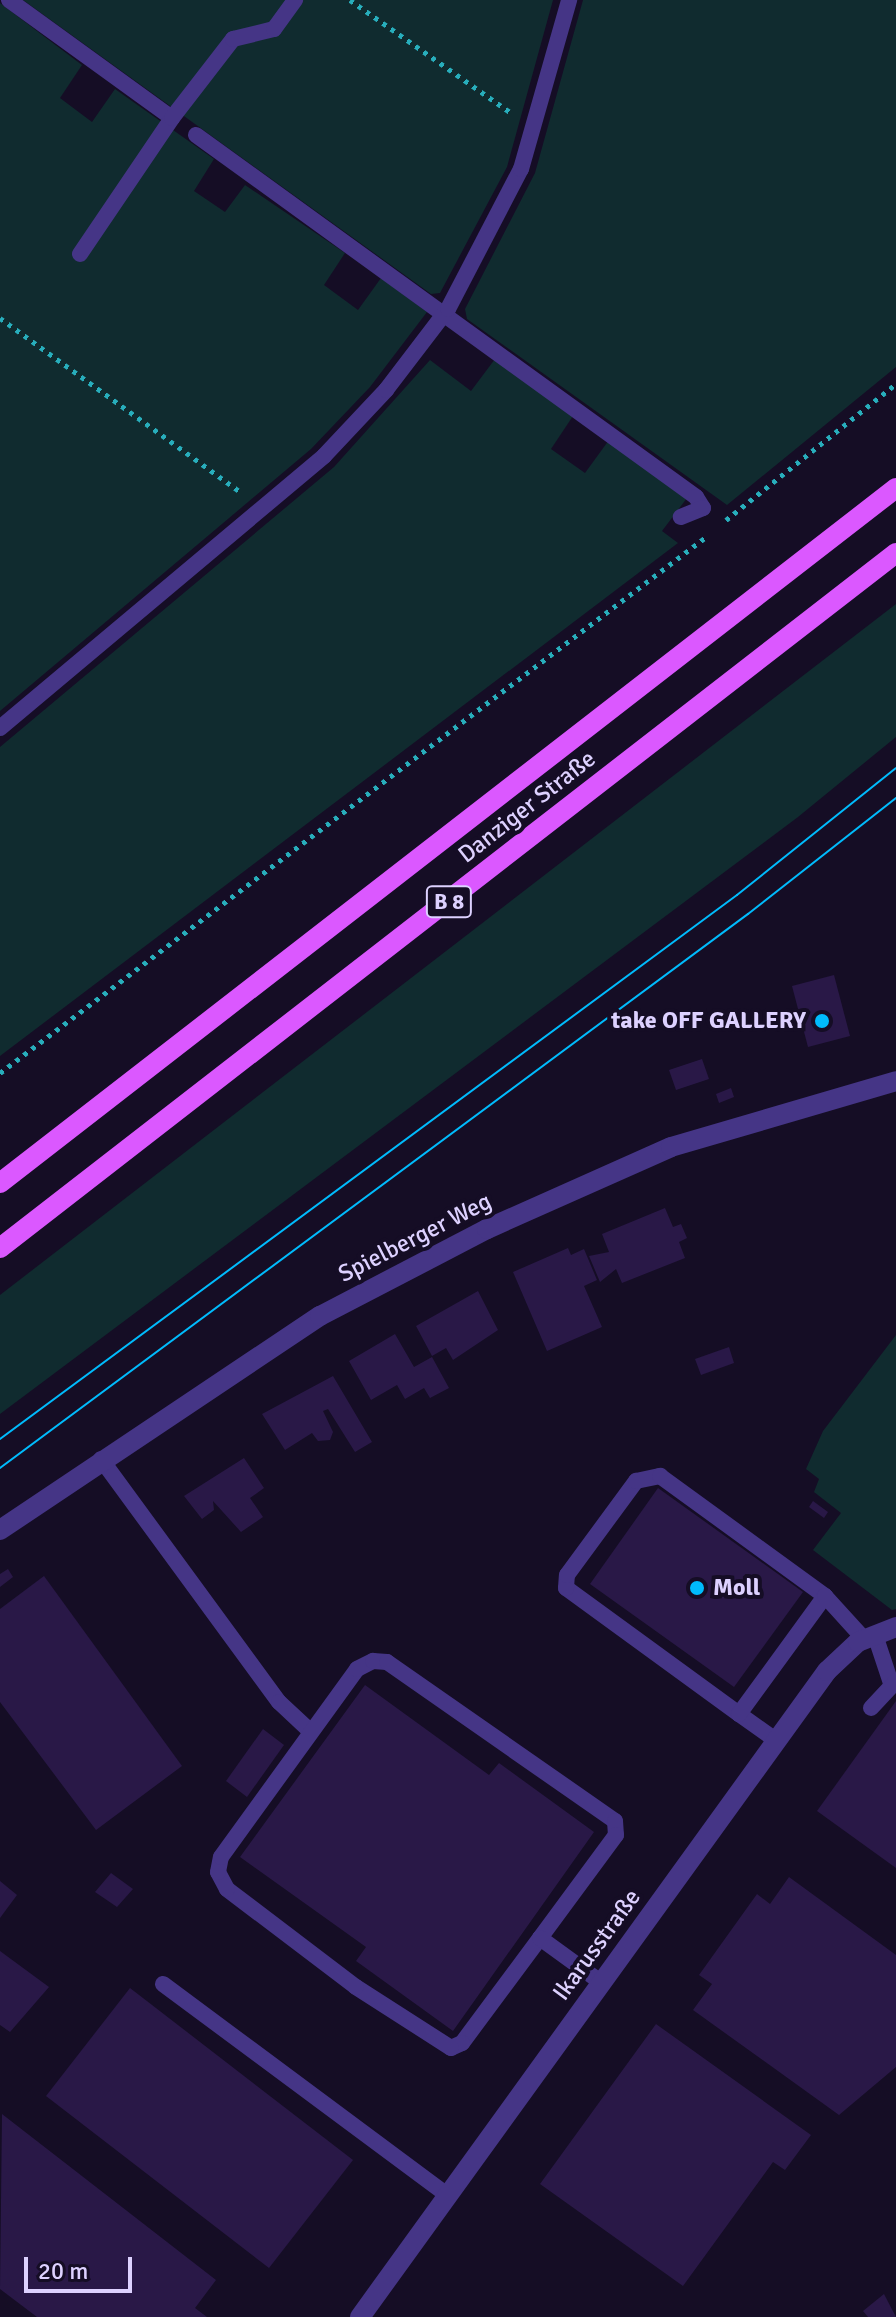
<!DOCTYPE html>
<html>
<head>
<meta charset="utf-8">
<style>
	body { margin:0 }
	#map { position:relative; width:896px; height:2317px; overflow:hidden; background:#150d25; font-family:Signika,sans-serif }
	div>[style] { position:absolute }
	.green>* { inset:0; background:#102b2f }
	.building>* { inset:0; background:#291847 }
	.path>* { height:5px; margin-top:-2.5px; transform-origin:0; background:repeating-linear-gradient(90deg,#28aebc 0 4px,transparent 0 10px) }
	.service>* { height:16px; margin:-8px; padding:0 8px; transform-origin:8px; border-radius:8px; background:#453586 }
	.minor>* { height:20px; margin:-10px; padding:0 10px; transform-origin:10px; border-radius:10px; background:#453586 }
	.primary>* { height:20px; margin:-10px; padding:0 10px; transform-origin:10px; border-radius:10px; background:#db58ff }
	.tram>* { height:2px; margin:-1px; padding:0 1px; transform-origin:1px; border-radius:1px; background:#00bbfc }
	.dots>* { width:22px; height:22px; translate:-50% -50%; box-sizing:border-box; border:4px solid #150d25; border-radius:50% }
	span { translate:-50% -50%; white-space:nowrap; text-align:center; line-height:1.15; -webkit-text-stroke:8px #150d25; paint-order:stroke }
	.shield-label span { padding:2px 6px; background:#150d25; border:2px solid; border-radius:6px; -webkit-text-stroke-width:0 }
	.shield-label { font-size:22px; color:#ddd1ff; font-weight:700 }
	.street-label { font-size:24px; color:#ddd1ff }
	.poi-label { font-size:24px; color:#ddd1ff; font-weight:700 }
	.right { translate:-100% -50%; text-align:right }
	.left { translate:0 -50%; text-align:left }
	.scale { position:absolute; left:24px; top:2257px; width:108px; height:36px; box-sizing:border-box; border:4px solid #ddd1ff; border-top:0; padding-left:10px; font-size:24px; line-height:28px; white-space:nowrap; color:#ddd1ff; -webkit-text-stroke:6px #150d25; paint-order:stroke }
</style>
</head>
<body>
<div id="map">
	<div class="green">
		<div style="clip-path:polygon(23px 0,553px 0,507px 167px,440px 293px,431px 294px)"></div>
		<div style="clip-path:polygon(583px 0,896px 0,896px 367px,727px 505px,467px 319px,465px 309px,535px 173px)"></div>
		<div style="clip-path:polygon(0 3px,82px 65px,60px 98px,92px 122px,115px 89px,214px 159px,194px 191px,225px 212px,245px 185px,345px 253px,324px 285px,358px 310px,381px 278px,427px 312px,370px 387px,311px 449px,0 711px)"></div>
		<div style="clip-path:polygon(495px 359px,575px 413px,551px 449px,585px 473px,609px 440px,687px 498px,662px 531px,678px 543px,0 1056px,0 747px,334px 467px,430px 360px,471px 391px)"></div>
		<div style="clip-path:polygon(896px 604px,896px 737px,798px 817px,0 1414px,0 1295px)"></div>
		<div style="clip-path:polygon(896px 1335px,896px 1609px,892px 1610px,813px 1550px,841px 1513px,814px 1492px,819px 1479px,806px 1469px,823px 1431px)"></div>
	</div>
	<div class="building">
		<div style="clip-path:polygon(834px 975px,850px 1036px,808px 1047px,792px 986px)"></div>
		<div style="clip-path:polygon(702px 1059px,709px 1079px,676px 1090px,669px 1070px)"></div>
		<div style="clip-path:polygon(731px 1088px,734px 1097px,719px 1103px,716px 1094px)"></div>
		<div style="clip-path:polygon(665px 1208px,673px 1227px,681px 1224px,687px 1238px,679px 1242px,685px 1258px,622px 1283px,616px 1269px,600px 1282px,589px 1256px,609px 1252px,602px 1234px)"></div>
		<div style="clip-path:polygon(568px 1248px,571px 1255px,584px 1249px,597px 1280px,584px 1286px,602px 1327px,547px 1351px,513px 1272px)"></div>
		<div style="clip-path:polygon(478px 1291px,498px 1330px,453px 1360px,446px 1348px,432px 1356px,416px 1326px)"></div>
		<div style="clip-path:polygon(395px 1334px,414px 1367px,432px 1357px,449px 1388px,430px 1398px,424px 1388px,405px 1399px,397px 1385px,371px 1400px,349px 1361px)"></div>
		<div style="clip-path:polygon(729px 1347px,734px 1363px,701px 1375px,695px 1359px)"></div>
		<div style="clip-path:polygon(333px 1376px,372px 1442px,355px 1452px,328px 1409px,323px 1411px,333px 1432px,330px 1440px,318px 1441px,312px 1433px,285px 1450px,262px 1414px)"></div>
		<div style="clip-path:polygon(244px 1458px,264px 1488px,250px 1498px,263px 1517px,241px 1532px,213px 1501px,214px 1510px,202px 1519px,184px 1496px)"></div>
		<div style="clip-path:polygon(658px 1488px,803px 1592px,734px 1687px,590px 1584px)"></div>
		<div style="clip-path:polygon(813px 1501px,828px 1512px,824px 1518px,809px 1507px)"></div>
		<div style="clip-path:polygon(8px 1569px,13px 1577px,0 1587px,0 1574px)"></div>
		<div style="clip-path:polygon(44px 1576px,182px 1766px,96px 1830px,0 1702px,0 1609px)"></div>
		<div style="clip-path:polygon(365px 1685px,489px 1775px,499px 1763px,594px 1832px,453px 2031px,356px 1961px,366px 1947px,240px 1857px)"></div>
		<div style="clip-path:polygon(896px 1701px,896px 1868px,817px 1811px)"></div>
		<div style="clip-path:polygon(263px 1729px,284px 1745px,247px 1797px,226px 1781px)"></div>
		<div style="clip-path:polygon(111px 1873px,133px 1889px,117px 1907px,95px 1892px)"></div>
		<div style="clip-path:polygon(789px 1877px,896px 1955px,896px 2067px,839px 2115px,693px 2010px,712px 1984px,699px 1975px,757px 1894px,770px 1904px)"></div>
		<div style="clip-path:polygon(0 1881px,17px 1895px,0 1918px)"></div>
		<div style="clip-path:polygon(0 1951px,49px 1987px,10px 2032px,0 2025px)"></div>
		<div style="clip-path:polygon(130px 1988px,353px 2160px,269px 2268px,46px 2096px)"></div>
		<div style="clip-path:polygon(656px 2024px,811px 2135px,785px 2170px,773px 2162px,683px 2286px,540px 2184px)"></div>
		<div style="clip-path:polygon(2px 2114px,216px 2280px,195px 2308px,207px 2317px,37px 2317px,0 2289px)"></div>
		<div style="clip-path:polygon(884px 2294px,896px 2317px,868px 2317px,863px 2311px)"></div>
	</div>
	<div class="path">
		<div style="left:350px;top:0;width:195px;rotate:35deg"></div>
		<div style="left:0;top:318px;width:299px;rotate:35.9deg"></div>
		<div style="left:726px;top:520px;width:218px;rotate:-38.7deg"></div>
		<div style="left:0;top:1073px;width:886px;rotate:-37.21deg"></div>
	</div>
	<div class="service">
		<div style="left:9px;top:0;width:201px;rotate:35.9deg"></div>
		<div style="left:196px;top:135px;width:617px;rotate:35.9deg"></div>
		<div style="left:696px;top:497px;width:13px;rotate:58deg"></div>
		<div style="left:703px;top:508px;width:24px;rotate:158deg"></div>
		<div style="left:80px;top:254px;width:164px;rotate:-55.9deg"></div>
		<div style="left:172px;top:118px;width:100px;rotate:-52.3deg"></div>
		<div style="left:233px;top:39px;width:42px;rotate:-13.7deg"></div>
		<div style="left:274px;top:29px;width:36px;rotate:-54deg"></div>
		<div style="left:0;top:728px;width:423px;rotate:-40deg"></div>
		<div style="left:324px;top:456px;width:91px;rotate:-46.8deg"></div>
		<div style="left:386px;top:390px;width:102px;rotate:-52.6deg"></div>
		<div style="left:448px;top:309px;width:158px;rotate:-62.5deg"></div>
		<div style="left:521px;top:169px;width:176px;rotate:-74.1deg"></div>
		<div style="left:101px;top:1459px;width:301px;rotate:53.8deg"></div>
		<div style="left:279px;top:1702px;width:42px;rotate:43.1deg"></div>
		<div style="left:875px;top:1635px;width:51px;rotate:71.6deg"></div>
		<div style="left:871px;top:1708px;width:37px;rotate:-47deg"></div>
		<div style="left:739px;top:1714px;width:214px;rotate:-143.9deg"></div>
		<div style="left:566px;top:1588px;width:13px;rotate:-86deg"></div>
		<div style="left:567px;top:1575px;width:117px;rotate:-53.7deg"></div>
		<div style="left:636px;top:1481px;width:25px;rotate:-12deg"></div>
		<div style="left:660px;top:1476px;width:204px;rotate:36deg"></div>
		<div style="left:777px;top:1741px;width:47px;rotate:-144.6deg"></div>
		<div style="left:739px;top:1714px;width:146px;rotate:-53.9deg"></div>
		<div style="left:825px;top:1596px;width:58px;rotate:47.8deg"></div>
		<div style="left:540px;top:1938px;width:131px;rotate:126.6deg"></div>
		<div style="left:462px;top:2043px;width:12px;rotate:156deg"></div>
		<div style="left:451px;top:2048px;width:113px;rotate:-147.3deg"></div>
		<div style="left:356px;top:1987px;width:162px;rotate:-142.8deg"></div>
		<div style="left:227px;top:1889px;width:19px;rotate:-118deg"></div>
		<div style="left:218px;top:1872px;width:15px;rotate:-79deg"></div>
		<div style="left:221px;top:1857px;width:232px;rotate:-54.1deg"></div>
		<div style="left:357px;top:1669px;width:18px;rotate:-27deg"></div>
		<div style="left:373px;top:1661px;width:14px;rotate:4deg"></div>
		<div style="left:387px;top:1662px;width:278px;rotate:34.9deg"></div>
		<div style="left:615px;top:1821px;width:14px;rotate:86deg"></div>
		<div style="left:616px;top:1835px;width:128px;rotate:126.4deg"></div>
		<div style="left:540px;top:1938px;width:77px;rotate:36deg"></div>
		<div style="left:163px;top:1984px;width:355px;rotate:36.6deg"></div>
	</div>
	<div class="minor">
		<div style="left:0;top:1530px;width:385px;rotate:-33.8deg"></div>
		<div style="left:320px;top:1316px;width:188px;rotate:-27.5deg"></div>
		<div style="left:487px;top:1229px;width:201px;rotate:-24deg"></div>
		<div style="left:671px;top:1147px;width:234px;rotate:-16.3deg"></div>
		<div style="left:360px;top:2317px;width:797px;rotate:-54.14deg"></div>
		<div style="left:827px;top:1671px;width:42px;rotate:-43.1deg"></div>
		<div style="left:858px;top:1642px;width:41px;rotate:-21.5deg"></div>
	</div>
	<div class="primary">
		<div style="left:0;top:1183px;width:1134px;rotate:-37.8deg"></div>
		<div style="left:0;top:1248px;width:1134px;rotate:-37.8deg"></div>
	</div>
	<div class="tram">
		<div style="left:0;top:1439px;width:916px;rotate:-36.43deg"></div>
		<div style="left:737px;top:895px;width:203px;rotate:-38.6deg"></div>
		<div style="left:0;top:1468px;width:931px;rotate:-36.53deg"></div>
		<div style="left:748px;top:914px;width:188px;rotate:-38.1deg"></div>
	</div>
	<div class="dots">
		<div style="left:822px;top:1021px;background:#00bbfc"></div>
		<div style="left:697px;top:1588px;background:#00bbfc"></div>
	</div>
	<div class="shield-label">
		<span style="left:449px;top:902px">B 8</span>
	</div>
	<div class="street-label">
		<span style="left:527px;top:807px;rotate:-38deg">Danziger Straße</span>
		<span style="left:415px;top:1238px;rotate:-27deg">Spielberger Weg</span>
		<span style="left:597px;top:1945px;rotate:-54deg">Ikarusstraße</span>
	</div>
	<div class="poi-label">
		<span class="right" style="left:806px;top:1021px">take OFF GALLERY</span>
		<span class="left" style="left:713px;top:1588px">Moll</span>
	</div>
	<div class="scale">20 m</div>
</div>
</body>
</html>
